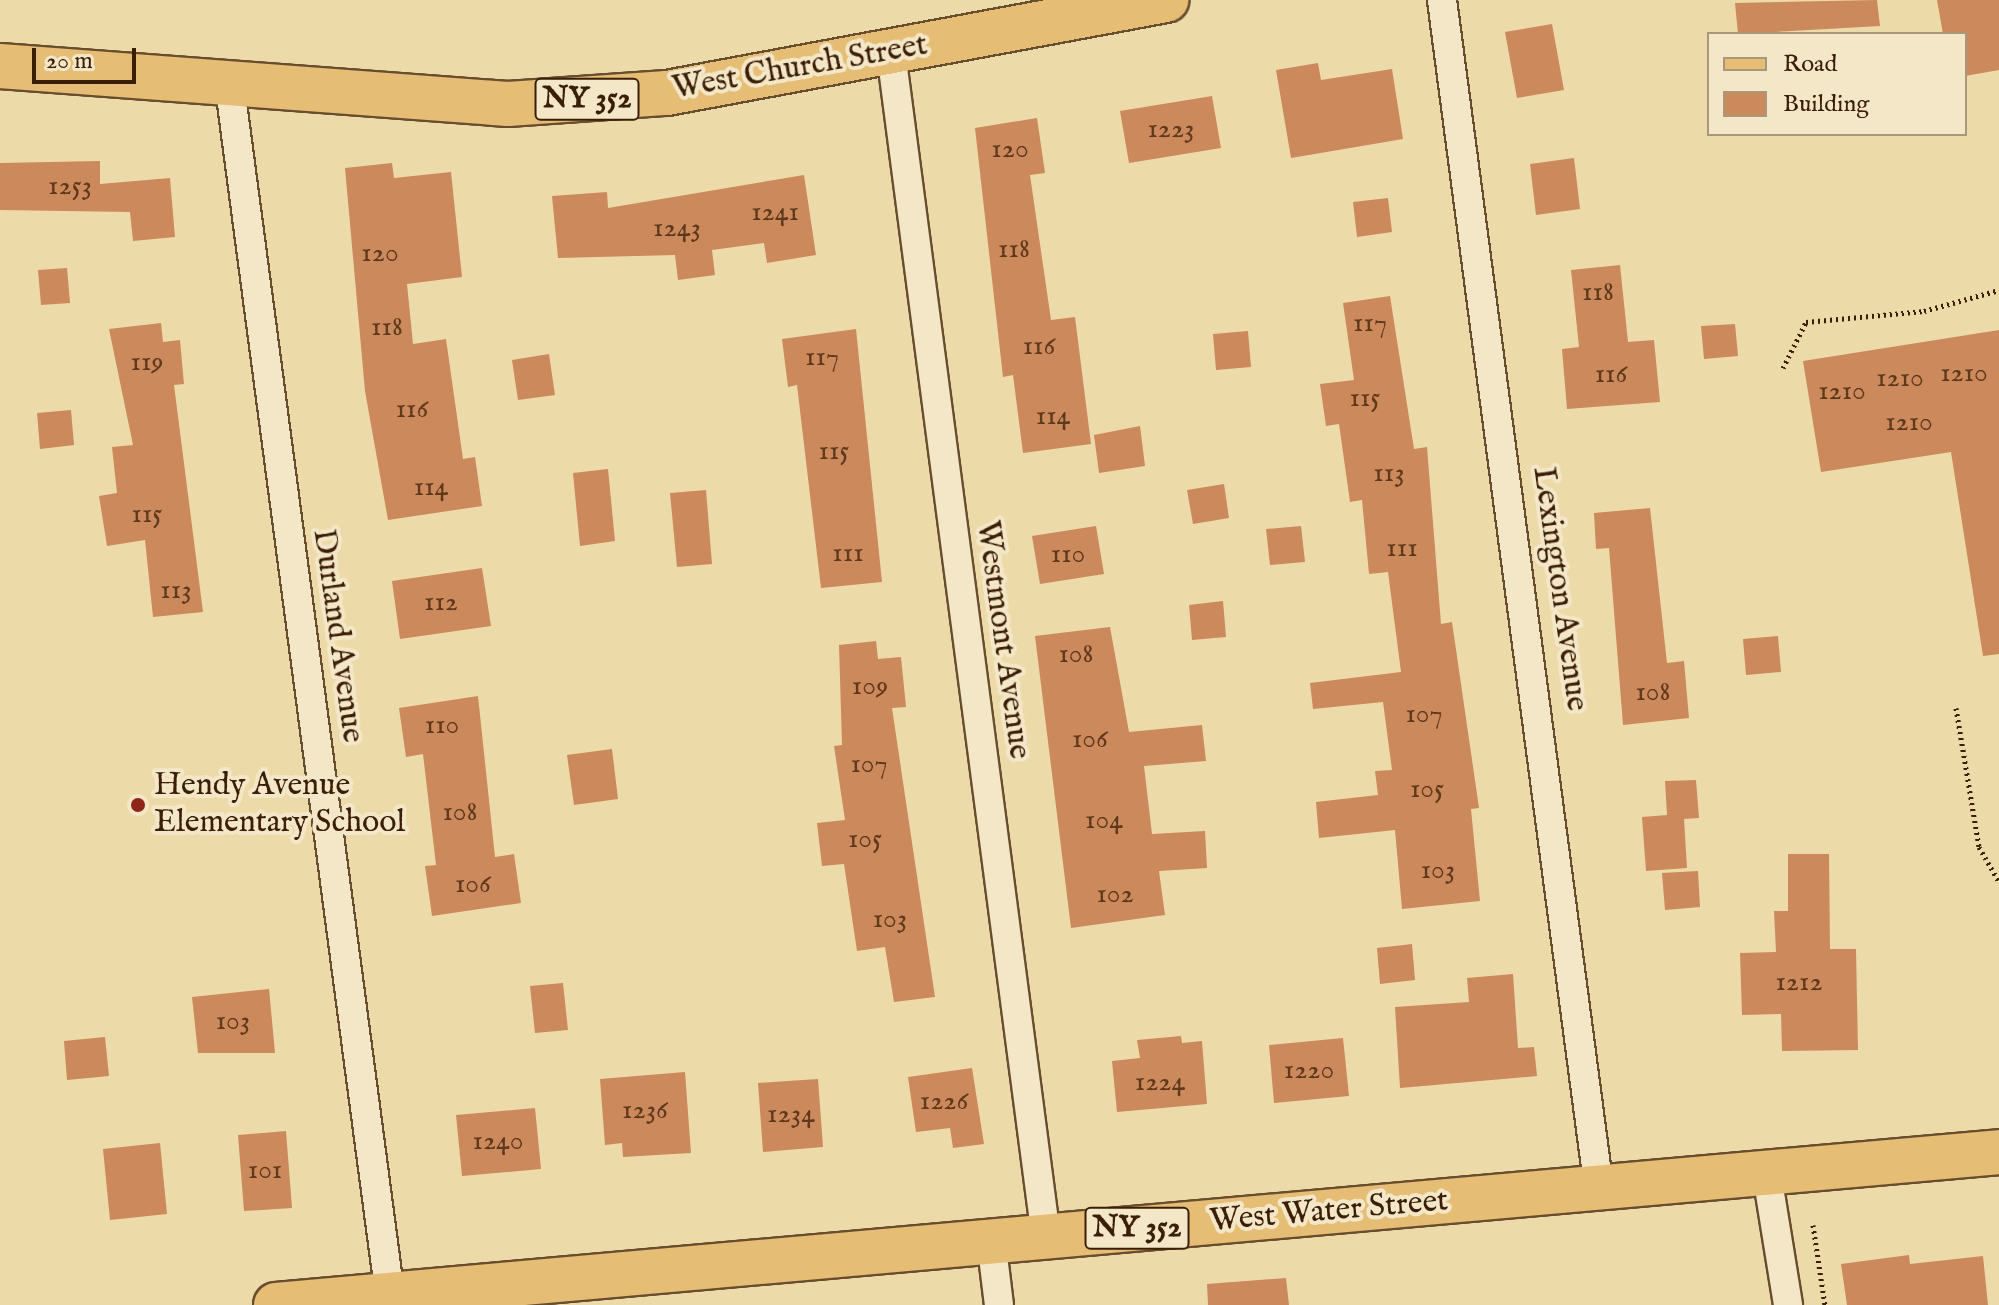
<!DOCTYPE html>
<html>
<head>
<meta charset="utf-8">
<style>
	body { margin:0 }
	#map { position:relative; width:1999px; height:1305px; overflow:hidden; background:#eddaa9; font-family:"IM FELL English",serif }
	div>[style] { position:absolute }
	.building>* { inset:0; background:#cc895c }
	.path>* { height:5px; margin-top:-2.5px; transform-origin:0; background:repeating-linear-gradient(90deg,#3b1e06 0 2px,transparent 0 6px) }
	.roads { filter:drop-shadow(2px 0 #684d2f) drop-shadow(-2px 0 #684d2f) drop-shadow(0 2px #684d2f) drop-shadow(0 -2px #684d2f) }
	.minor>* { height:28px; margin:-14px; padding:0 14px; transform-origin:14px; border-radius:14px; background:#f3e7c7 }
	.primary>* { height:44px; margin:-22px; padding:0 22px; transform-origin:22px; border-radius:22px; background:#e6bd74 }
	.dots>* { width:22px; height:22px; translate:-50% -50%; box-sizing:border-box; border:4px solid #f3e7c7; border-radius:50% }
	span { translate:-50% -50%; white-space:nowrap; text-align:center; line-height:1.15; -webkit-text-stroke:8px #f3e7c7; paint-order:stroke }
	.number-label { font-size:28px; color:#5f391c }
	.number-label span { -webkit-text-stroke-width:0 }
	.shield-label span { padding:2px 6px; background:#f3e7c7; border:2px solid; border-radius:6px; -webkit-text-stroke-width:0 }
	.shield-label { font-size:30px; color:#3b1e06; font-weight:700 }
	.street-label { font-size:32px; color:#3b1e06 }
	.poi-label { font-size:32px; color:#3b1e06 }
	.left { translate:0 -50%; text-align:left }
	.legend { position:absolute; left:1707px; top:32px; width:260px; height:104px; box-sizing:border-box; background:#f3e7c7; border:2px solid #a9977a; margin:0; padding:10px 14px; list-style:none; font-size:24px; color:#3b1e06 }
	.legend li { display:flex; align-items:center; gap:16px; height:40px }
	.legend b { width:40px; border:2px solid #a9977a }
	.scale { position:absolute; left:32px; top:48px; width:104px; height:36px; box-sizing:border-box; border:4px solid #3b1e06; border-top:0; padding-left:10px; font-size:24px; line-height:28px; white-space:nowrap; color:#3b1e06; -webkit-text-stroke:6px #f3e7c7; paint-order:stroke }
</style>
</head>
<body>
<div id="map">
	<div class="building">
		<div style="clip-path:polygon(1877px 0,1880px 26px,1738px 34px,1735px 3px)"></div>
		<div style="clip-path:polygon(1937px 0,1999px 0,1999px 70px,1965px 76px,1965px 34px,1943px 34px)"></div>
		<div style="clip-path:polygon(1552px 24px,1564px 90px,1517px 98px,1505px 32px)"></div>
		<div style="clip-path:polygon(1318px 63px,1321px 80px,1392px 69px,1403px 139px,1291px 158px,1276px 70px)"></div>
		<div style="clip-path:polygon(1212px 96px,1221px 148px,1129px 163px,1120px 111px)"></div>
		<div style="clip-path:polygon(1037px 118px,1045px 173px,1030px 175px,1051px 320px,1075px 317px,1091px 444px,1023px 453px,1013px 375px,1003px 377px,975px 128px)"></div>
		<div style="clip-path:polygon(1574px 158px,1580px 209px,1536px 215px,1530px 164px)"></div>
		<div style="clip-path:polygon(100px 161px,100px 184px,170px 178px,175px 237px,133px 241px,130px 212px,0 210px,0 163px)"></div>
		<div style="clip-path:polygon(392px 163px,394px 178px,451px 172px,462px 277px,407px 284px,413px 344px,446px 339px,463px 459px,475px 457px,482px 506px,388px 520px,365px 391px,345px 168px)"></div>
		<div style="clip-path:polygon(804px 175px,816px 255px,767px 263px,764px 243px,712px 250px,715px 275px,678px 280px,675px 255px,558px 258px,552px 196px,607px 192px,608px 208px)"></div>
		<div style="clip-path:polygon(1388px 198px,1392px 232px,1357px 237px,1353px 202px)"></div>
		<div style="clip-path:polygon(1620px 265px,1628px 342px,1654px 340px,1660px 402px,1567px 409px,1562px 349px,1579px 347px,1571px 270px)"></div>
		<div style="clip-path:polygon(67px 268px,70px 303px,41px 305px,38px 270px)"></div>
		<div style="clip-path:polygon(1390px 296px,1414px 449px,1427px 447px,1441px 624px,1452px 622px,1479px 808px,1471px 809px,1480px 901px,1402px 909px,1395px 830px,1319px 838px,1316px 802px,1378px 795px,1375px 771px,1392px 770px,1383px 702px,1313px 709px,1310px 683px,1401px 672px,1388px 572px,1369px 574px,1362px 500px,1350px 502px,1339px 424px,1326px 426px,1320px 384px,1354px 380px,1343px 303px)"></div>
		<div style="clip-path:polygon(161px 323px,163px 342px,180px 340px,184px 384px,174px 385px,203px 612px,153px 617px,145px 540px,107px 546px,99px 496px,117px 493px,112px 447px,133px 445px,109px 329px)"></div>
		<div style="clip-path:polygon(1735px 324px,1738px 356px,1704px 359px,1701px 326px)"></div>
		<div style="clip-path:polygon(856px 329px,882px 582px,821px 588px,797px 385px,788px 387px,782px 339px)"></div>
		<div style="clip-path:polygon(1999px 330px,1999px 654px,1983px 656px,1951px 452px,1821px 472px,1803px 361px)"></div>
		<div style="clip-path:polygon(1248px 331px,1251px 367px,1216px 370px,1213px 334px)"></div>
		<div style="clip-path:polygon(549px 354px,555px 395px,518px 400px,512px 360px)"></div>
		<div style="clip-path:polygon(71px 410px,74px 445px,40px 449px,37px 413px)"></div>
		<div style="clip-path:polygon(1140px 426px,1145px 466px,1099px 473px,1094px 435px)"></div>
		<div style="clip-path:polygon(608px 469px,615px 541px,580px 546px,573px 473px)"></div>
		<div style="clip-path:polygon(1224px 484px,1229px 518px,1193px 524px,1187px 490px)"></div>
		<div style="clip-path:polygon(706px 490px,712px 564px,677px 567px,670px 493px)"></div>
		<div style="clip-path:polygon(1650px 508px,1667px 663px,1684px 661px,1689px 718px,1623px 725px,1609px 548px,1596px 549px,1594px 513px)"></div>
		<div style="clip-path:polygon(1096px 526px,1104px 574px,1040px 584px,1032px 536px)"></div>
		<div style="clip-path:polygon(1301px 526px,1305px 562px,1270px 565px,1266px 529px)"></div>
		<div style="clip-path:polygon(482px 568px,491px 626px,400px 639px,392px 581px)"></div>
		<div style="clip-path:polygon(1223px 601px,1226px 637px,1192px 640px,1189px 605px)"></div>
		<div style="clip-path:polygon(1110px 627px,1129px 732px,1202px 725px,1206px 761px,1144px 766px,1152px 834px,1205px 831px,1207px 868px,1159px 871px,1165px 915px,1071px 928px,1035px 636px)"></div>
		<div style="clip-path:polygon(1778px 636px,1781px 672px,1746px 675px,1743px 639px)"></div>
		<div style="clip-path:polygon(876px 641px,878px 659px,901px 657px,906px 707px,892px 708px,935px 997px,894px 1002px,885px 947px,857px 951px,844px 864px,822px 866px,817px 823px,845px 820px,834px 746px,842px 745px,839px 645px)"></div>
		<div style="clip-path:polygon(478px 696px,495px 857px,514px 854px,521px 903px,432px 916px,425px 866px,436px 865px,423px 754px,406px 757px,399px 708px)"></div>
		<div style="clip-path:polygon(612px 749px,618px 799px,574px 805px,567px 755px)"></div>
		<div style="clip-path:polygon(1696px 780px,1699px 818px,1684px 819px,1687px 868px,1646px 871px,1642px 817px,1667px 815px,1665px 781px)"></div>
		<div style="clip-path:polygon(1788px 854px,1829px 854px,1830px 949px,1856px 949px,1858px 1050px,1782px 1051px,1781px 1014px,1742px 1015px,1740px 953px,1776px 952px,1774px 911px,1788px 911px)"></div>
		<div style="clip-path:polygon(1698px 871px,1700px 907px,1665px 910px,1662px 873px)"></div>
		<div style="clip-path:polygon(1412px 944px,1415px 980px,1380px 984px,1377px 948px)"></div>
		<div style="clip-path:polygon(1513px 974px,1518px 1048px,1534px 1047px,1537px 1076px,1400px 1088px,1395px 1007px,1469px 1002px,1467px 978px)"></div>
		<div style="clip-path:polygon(563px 983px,568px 1030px,535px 1033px,530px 986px)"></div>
		<div style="clip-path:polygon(269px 989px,275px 1053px,198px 1053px,192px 997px)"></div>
		<div style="clip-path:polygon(1181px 1036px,1182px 1043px,1202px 1041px,1207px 1104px,1117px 1112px,1112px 1061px,1140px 1058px,1137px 1040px)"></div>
		<div style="clip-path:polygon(105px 1037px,109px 1076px,67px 1080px,64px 1041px)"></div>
		<div style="clip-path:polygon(1343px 1038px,1349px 1096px,1274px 1103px,1269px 1045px)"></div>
		<div style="clip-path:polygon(972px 1068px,984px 1144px,953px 1148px,950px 1128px,916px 1132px,908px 1077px)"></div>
		<div style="clip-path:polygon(685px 1072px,691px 1153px,623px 1157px,622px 1143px,605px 1145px,600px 1079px)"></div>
		<div style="clip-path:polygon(818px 1079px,823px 1147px,763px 1152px,758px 1083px)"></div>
		<div style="clip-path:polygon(535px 1108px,541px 1169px,462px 1176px,456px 1115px)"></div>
		<div style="clip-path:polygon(286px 1131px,292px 1208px,244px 1211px,238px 1135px)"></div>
		<div style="clip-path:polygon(160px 1143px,167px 1214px,110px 1220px,103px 1149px)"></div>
		<div style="clip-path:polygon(1909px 1255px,1910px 1264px,1983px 1256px,1988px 1305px,1847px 1305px,1841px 1264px)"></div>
		<div style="clip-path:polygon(1286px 1278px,1289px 1305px,1208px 1305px,1207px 1284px)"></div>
	</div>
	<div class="path">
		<div style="left:1783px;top:368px;width:51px;rotate:-63.4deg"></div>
		<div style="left:1806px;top:322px;width:119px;rotate:-5.3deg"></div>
		<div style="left:1924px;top:311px;width:78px;rotate:-15.6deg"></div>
		<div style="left:1956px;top:708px;width:141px;rotate:80.6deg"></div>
		<div style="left:1979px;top:847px;width:39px;rotate:60deg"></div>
		<div style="left:1813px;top:1225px;width:81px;rotate:81.5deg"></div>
	</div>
	<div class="roads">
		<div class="minor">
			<div style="left:1442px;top:0;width:1199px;rotate:82.48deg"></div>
			<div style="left:891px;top:53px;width:1193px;rotate:82.54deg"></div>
			<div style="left:229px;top:81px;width:1226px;rotate:82.45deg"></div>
			<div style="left:1767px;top:1175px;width:132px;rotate:80.8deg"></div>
			<div style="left:991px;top:1240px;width:65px;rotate:83deg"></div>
		</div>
		<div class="primary">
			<div style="left:0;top:66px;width:509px;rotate:4.28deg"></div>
			<div style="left:508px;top:104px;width:159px;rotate:-4deg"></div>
			<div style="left:667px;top:93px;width:508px;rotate:-10.56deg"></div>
			<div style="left:276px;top:1305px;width:1730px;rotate:-5.07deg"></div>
		</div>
	</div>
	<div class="dots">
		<div style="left:138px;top:805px;background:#8f2418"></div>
	</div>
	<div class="number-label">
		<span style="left:1171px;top:130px">1223</span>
		<span style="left:1010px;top:150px">120</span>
		<span style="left:70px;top:187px">1253</span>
		<span style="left:775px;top:213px">1241</span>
		<span style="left:677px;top:229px">1243</span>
		<span style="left:1014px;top:250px">118</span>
		<span style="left:380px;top:254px">120</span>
		<span style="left:1598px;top:293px">118</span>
		<span style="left:1370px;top:324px">117</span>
		<span style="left:387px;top:328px">118</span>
		<span style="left:1039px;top:347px">116</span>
		<span style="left:822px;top:358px">117</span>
		<span style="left:147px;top:363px">119</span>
		<span style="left:1964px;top:374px">1210</span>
		<span style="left:1611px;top:375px">116</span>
		<span style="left:1900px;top:379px">1210</span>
		<span style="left:1842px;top:392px">1210</span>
		<span style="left:1365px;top:399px">115</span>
		<span style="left:412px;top:410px">116</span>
		<span style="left:1053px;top:417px">114</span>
		<span style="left:1909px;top:423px">1210</span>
		<span style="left:834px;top:452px">115</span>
		<span style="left:1389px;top:474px">113</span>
		<span style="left:431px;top:488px">114</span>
		<span style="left:147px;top:515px">115</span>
		<span style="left:1402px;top:549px">111</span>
		<span style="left:848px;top:554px">111</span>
		<span style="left:1068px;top:555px">110</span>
		<span style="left:176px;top:591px">113</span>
		<span style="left:441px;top:603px">112</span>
		<span style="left:1076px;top:655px">108</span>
		<span style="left:870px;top:687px">109</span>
		<span style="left:1653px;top:693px">108</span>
		<span style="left:1424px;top:715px">107</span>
		<span style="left:442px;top:726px">110</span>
		<span style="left:1090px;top:740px">106</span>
		<span style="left:869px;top:765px">107</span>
		<span style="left:1427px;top:790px">105</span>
		<span style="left:460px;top:813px">108</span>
		<span style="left:1104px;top:821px">104</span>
		<span style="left:865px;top:840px">105</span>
		<span style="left:1438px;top:871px">103</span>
		<span style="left:473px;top:885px">106</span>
		<span style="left:1115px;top:895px">102</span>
		<span style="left:890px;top:920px">103</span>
		<span style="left:1799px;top:983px">1212</span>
		<span style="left:233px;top:1022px">103</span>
		<span style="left:1309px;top:1071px">1220</span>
		<span style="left:1160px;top:1083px">1224</span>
		<span style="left:944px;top:1102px">1226</span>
		<span style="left:645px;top:1111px">1236</span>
		<span style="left:791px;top:1115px">1234</span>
		<span style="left:498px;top:1142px">1240</span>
		<span style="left:265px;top:1171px">101</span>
	</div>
	<div class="shield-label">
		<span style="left:587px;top:99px">NY 352</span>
		<span style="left:1137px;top:1228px">NY 352</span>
	</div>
	<div class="street-label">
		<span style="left:800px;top:68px;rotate:-10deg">West Church Street</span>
		<span style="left:1559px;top:589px;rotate:82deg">Lexington Avenue</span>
		<span style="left:337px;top:636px;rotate:82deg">Durland Avenue</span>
		<span style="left:1002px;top:640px;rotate:82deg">Westmont Avenue</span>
		<span style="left:1329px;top:1212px;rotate:-5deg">West Water Street</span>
	</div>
	<div class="poi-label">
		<span class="left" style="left:154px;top:805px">Hendy Avenue<br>Elementary School</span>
	</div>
	<ul class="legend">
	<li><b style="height:10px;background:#e6bd74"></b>Road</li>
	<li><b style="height:22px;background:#cc895c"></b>Building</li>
	</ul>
	<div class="scale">20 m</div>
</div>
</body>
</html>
